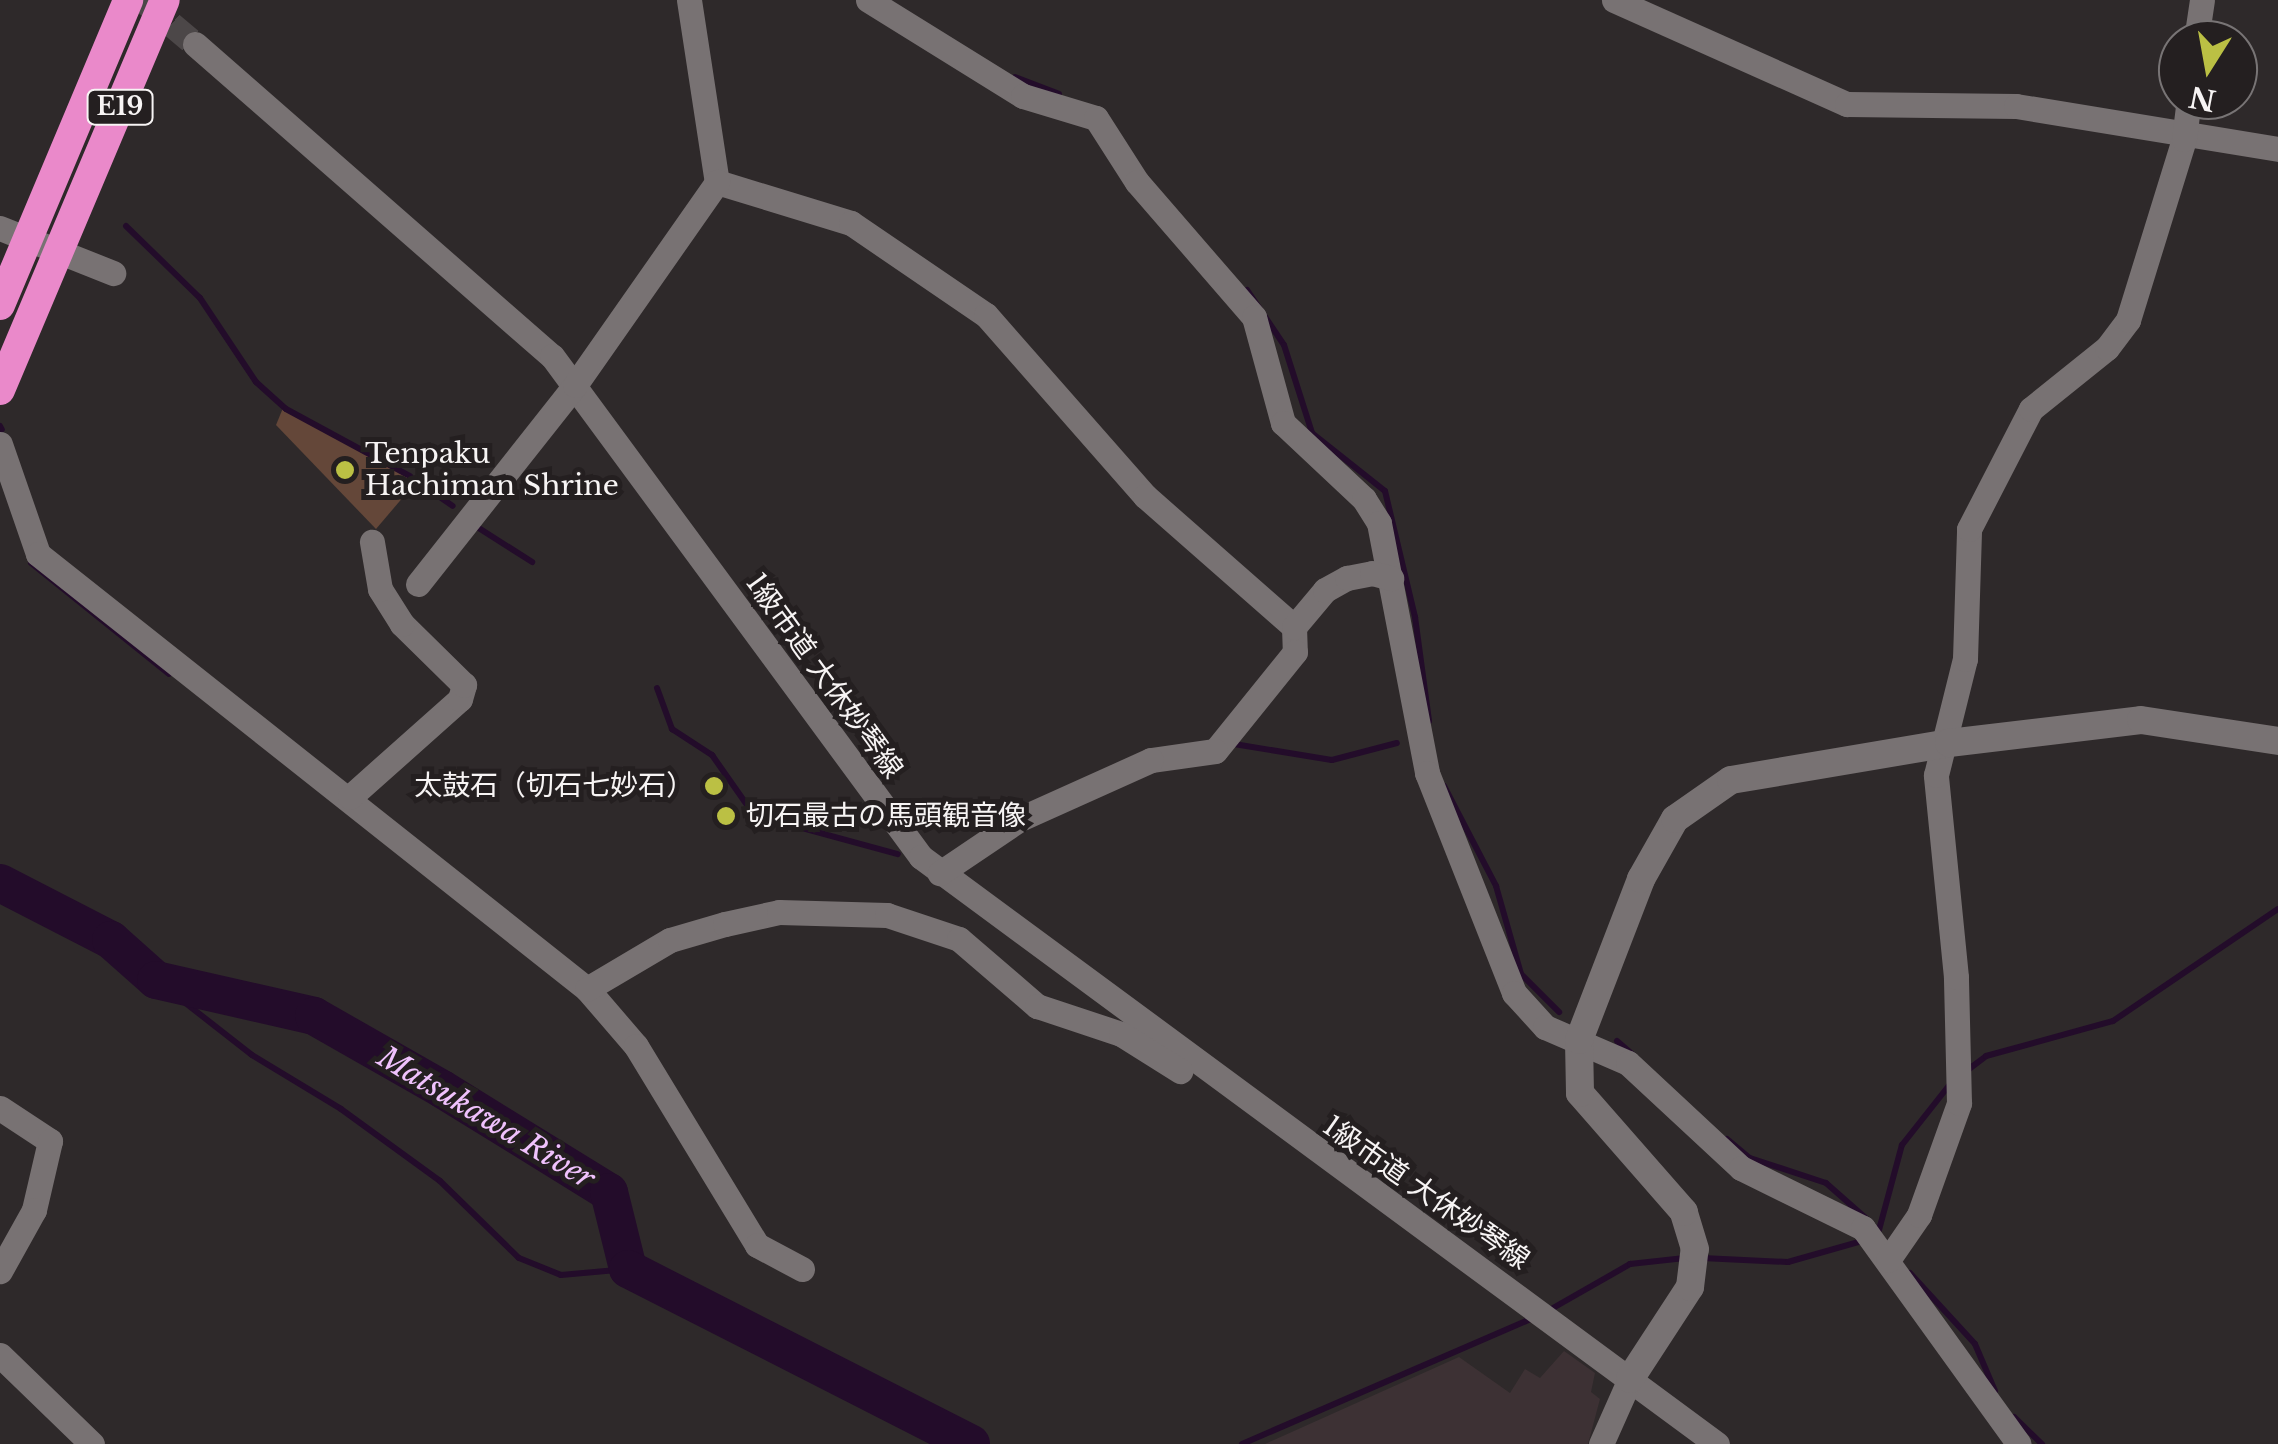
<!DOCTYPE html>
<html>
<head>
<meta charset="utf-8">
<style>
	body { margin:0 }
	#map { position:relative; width:2278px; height:1444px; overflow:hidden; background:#2e292a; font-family:"Libre Baskerville","Noto Sans JP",serif }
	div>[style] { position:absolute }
	.built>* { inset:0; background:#3d3134 }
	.green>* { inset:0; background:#644739 }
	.stream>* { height:6px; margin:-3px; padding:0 3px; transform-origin:3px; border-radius:3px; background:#230c2a }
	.river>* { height:38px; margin:-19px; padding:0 19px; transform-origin:19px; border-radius:19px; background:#230c2a }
	.minor-tunnel>* { height:25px; margin-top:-12.5px; transform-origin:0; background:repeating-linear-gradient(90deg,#4c4748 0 25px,transparent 0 37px) }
	.minor>* { height:25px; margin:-12.5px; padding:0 12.5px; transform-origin:12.5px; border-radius:12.5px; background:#787273 }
	.tertiary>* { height:28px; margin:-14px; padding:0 14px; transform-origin:14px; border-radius:14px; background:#787273 }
	.motorway>* { height:30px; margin:-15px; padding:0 15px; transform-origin:15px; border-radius:15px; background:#ea89ca }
	.dots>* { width:28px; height:28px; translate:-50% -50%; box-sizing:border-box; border:5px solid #241f20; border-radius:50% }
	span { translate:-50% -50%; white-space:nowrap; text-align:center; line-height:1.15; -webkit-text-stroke:10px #241f20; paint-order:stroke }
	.shield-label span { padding:2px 8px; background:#241f20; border:2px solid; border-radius:8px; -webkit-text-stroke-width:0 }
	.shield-label { font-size:25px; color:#f7f4f4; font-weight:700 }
	.poi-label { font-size:28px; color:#f7f4f4 }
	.left { translate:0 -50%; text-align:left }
	.right { translate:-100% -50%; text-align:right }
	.street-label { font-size:28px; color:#f7f4f4 }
	.water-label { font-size:30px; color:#f0c2fd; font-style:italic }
	.north { position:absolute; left:2158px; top:20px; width:100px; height:100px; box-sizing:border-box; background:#241f20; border:2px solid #787475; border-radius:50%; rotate:191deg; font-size:28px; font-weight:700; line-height:40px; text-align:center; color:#f7f4f4 }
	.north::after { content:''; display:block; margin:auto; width:35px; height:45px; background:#bbc044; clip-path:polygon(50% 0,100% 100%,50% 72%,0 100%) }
</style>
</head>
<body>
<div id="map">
	<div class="built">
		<div style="clip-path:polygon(1564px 1351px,1595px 1373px,1591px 1392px,1600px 1399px,1588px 1444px,1265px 1444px,1459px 1357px,1510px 1393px,1525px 1369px,1540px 1378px)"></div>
	</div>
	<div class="green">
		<div style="clip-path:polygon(283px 408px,416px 482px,376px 529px,276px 425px)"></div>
	</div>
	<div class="stream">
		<div style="left:1015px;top:77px;width:47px;rotate:21.1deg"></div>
		<div style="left:126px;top:226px;width:103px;rotate:44.2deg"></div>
		<div style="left:200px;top:298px;width:101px;rotate:56.3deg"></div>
		<div style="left:256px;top:382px;width:40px;rotate:42deg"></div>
		<div style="left:286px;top:409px;width:141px;rotate:28.4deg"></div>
		<div style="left:1247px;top:290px;width:66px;rotate:56.1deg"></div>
		<div style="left:1284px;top:345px;width:92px;rotate:72.3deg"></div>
		<div style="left:1312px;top:433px;width:93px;rotate:38.5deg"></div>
		<div style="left:1385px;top:491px;width:130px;rotate:76.6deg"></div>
		<div style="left:1415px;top:617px;width:105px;rotate:82.3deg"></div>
		<div style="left:0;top:426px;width:4px;rotate:63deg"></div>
		<div style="left:437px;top:495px;width:19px;rotate:35deg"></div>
		<div style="left:474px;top:525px;width:69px;rotate:32.5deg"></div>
		<div style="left:31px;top:563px;width:177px;rotate:38.8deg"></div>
		<div style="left:657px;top:688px;width:44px;rotate:69.9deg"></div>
		<div style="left:672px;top:729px;width:48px;rotate:33deg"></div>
		<div style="left:712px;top:755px;width:73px;rotate:55deg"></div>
		<div style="left:754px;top:815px;width:149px;rotate:15.2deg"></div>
		<div style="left:1234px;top:744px;width:99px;rotate:9.3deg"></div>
		<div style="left:1332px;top:760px;width:67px;rotate:-14.7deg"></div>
		<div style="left:1444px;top:786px;width:113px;rotate:62.5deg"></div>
		<div style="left:1496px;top:886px;width:91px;rotate:74.1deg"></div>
		<div style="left:1521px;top:974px;width:54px;rotate:45deg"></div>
		<div style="left:156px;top:980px;width:122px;rotate:38deg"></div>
		<div style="left:252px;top:1055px;width:104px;rotate:31.2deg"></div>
		<div style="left:341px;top:1109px;width:122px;rotate:36deg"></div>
		<div style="left:440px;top:1181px;width:110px;rotate:44.3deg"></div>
		<div style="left:519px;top:1258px;width:45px;rotate:22deg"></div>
		<div style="left:561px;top:1275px;width:67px;rotate:-5.1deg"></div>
		<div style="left:1617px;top:1041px;width:20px;rotate:41deg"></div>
		<div style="left:1965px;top:1072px;width:26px;rotate:-37deg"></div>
		<div style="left:1986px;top:1056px;width:132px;rotate:-15.4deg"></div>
		<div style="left:2113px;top:1021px;width:199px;rotate:-34.2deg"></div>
		<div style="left:1727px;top:1139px;width:30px;rotate:40deg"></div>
		<div style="left:1750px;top:1158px;width:80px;rotate:18.2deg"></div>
		<div style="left:1826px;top:1183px;width:56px;rotate:41.4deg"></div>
		<div style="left:1879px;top:1230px;width:88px;rotate:-74.9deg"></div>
		<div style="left:1902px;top:1145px;width:79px;rotate:-51.7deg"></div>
		<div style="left:1702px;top:1258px;width:86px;rotate:2.7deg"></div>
		<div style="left:1788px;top:1262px;width:81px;rotate:-15.8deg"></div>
		<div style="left:1910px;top:1273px;width:96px;rotate:47.5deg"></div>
		<div style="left:1975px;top:1344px;width:51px;rotate:66.9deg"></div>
		<div style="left:1546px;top:1312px;width:97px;rotate:-29.7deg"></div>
		<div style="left:1630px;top:1264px;width:55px;rotate:-6.2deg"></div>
		<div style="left:2014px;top:1417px;width:39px;rotate:44deg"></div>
		<div style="left:1242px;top:1444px;width:319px;rotate:-23.4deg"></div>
	</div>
	<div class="river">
		<div style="left:0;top:883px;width:125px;rotate:27.2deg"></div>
		<div style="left:111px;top:940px;width:60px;rotate:41.6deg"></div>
		<div style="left:156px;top:980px;width:162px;rotate:12.8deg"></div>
		<div style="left:314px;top:1016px;width:147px;rotate:29.7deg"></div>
		<div style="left:442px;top:1089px;width:196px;rotate:31.7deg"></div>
		<div style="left:609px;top:1192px;width:79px;rotate:76.1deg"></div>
		<div style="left:628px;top:1269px;width:385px;rotate:27deg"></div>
	</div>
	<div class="minor-tunnel">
		<div style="left:143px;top:0;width:68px;rotate:40.2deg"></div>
	</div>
	<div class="minor">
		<div style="left:689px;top:0;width:184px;rotate:81.3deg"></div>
		<div style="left:868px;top:0;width:182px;rotate:31.8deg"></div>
		<div style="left:1023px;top:96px;width:76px;rotate:16.8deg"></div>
		<div style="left:1096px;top:118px;width:76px;rotate:57.4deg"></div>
		<div style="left:1137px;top:182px;width:179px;rotate:49.1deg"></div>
		<div style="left:1254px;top:317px;width:110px;rotate:74.7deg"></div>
		<div style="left:1283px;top:423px;width:111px;rotate:43.2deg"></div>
		<div style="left:1364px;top:499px;width:28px;rotate:58deg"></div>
		<div style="left:1379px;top:523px;width:255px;rotate:79.1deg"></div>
		<div style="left:1427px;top:773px;width:237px;rotate:68.4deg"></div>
		<div style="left:1514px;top:993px;width:46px;rotate:47.6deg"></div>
		<div style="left:1545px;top:1027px;width:90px;rotate:23.4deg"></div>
		<div style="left:1628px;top:1063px;width:154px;rotate:42.9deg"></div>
		<div style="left:1741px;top:1168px;width:136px;rotate:26.2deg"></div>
		<div style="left:1863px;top:1228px;width:266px;rotate:54.2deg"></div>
		<div style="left:1614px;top:0;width:255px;rotate:24.1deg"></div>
		<div style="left:1847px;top:104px;width:169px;rotate:0.7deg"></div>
		<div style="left:2016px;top:106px;width:266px;rotate:9.3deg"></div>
		<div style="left:2196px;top:40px;width:40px;rotate:-81.5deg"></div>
		<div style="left:195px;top:44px;width:474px;rotate:41.2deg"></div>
		<div style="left:552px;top:356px;width:622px;rotate:53.63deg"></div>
		<div style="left:921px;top:857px;width:989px;rotate:36.41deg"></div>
		<div style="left:717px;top:182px;width:140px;rotate:17deg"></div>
		<div style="left:851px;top:223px;width:163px;rotate:34.3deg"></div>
		<div style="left:986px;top:315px;width:241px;rotate:48.7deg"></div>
		<div style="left:1145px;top:496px;width:198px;rotate:41.3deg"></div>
		<div style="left:1294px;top:627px;width:25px;rotate:88deg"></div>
		<div style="left:1295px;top:652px;width:127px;rotate:128.9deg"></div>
		<div style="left:1215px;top:751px;width:65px;rotate:172deg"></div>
		<div style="left:1151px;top:760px;width:144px;rotate:155.8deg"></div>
		<div style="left:1020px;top:819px;width:97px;rotate:146deg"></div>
		<div style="left:0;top:228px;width:122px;rotate:21.7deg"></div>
		<div style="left:0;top:444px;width:116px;rotate:70.9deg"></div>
		<div style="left:38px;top:554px;width:700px;rotate:38.39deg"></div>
		<div style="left:587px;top:989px;width:75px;rotate:49.3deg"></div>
		<div style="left:636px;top:1046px;width:233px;rotate:58.7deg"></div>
		<div style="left:757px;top:1245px;width:51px;rotate:28.1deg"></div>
		<div style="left:418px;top:584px;width:253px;rotate:-51.7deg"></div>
		<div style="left:575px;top:385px;width:248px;rotate:-55deg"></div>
		<div style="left:1294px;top:627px;width:48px;rotate:-50deg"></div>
		<div style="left:1325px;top:590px;width:25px;rotate:-29deg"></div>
		<div style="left:1347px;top:578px;width:25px;rotate:-11deg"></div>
		<div style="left:1372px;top:573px;width:20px;rotate:15deg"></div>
		<div style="left:350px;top:797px;width:147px;rotate:-41.7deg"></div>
		<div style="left:460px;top:699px;width:15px;rotate:-74deg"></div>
		<div style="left:464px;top:685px;width:87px;rotate:-135.5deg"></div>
		<div style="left:402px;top:624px;width:41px;rotate:-122.2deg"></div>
		<div style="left:380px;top:589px;width:48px;rotate:-99.7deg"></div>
		<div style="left:587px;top:989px;width:96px;rotate:-30.6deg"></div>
		<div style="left:670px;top:940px;width:57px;rotate:-16.2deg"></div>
		<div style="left:725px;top:924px;width:55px;rotate:-12.5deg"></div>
		<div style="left:779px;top:912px;width:108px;rotate:1.6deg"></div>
		<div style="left:887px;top:915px;width:76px;rotate:18.4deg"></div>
		<div style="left:959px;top:939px;width:103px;rotate:40.7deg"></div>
		<div style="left:1037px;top:1006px;width:89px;rotate:18.4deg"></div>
		<div style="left:1121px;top:1034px;width:70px;rotate:32.1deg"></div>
		<div style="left:0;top:1108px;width:60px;rotate:33.4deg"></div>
		<div style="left:50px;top:1141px;width:71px;rotate:103.1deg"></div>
		<div style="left:34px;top:1210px;width:70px;rotate:119.1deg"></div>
		<div style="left:1888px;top:1260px;width:55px;rotate:-55.4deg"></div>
		<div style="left:1919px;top:1215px;width:119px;rotate:-70.3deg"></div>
		<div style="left:1959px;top:1103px;width:126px;rotate:-91.4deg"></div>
		<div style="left:1956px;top:977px;width:203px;rotate:-95.7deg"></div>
		<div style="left:1936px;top:775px;width:120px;rotate:-76deg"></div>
		<div style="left:1965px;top:659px;width:130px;rotate:-88.2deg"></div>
		<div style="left:1969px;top:529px;width:135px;rotate:-62.7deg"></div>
		<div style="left:2031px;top:409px;width:97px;rotate:-38.8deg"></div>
		<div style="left:2107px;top:348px;width:35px;rotate:-53deg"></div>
		<div style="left:2128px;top:320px;width:189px;rotate:-72.8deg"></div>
		<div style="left:2184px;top:139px;width:39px;rotate:-83deg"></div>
		<div style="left:0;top:1355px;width:128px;rotate:44.1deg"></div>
		<div style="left:1601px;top:1444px;width:71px;rotate:-66deg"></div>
	</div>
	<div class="tertiary">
		<div style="left:1630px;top:1379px;width:110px;rotate:-56.9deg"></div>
		<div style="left:1690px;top:1287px;width:38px;rotate:-83deg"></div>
		<div style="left:1695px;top:1249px;width:39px;rotate:-107deg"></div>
		<div style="left:1684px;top:1212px;width:158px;rotate:-131.2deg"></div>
		<div style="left:1580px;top:1093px;width:53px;rotate:-91.1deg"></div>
		<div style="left:1579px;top:1040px;width:173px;rotate:-68.9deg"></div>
		<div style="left:1641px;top:879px;width:69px;rotate:-60.5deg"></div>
		<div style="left:1675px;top:819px;width:68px;rotate:-34.9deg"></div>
		<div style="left:1731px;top:780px;width:221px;rotate:-9.6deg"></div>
		<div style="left:1949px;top:743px;width:193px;rotate:-6.8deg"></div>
		<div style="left:2141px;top:720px;width:139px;rotate:8.7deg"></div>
	</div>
	<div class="motorway">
		<div style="left:0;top:305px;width:331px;rotate:-67.2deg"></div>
		<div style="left:0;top:390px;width:423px;rotate:-67.1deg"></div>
	</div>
	<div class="dots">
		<div style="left:345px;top:470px;background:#bbc044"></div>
		<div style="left:714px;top:786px;background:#bbc044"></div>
		<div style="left:726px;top:816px;background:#bbc044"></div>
	</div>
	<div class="shield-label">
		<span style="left:120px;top:107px">E19</span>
	</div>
	<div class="poi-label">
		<span class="left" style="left:365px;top:470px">Tenpaku<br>Hachiman Shrine</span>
		<span class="right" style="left:694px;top:786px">太鼓石（切石七妙石）</span>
		<span class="left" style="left:746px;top:816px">切石最古の馬頭観音像</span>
	</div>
	<div class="street-label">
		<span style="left:824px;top:676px;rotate:54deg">1級市道 大休妙琴線</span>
		<span style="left:1426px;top:1193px;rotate:35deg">1級市道 大休妙琴線</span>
	</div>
	<div class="water-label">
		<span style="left:486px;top:1118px;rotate:31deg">Matsukawa River</span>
	</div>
	<div class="north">N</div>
</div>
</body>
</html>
